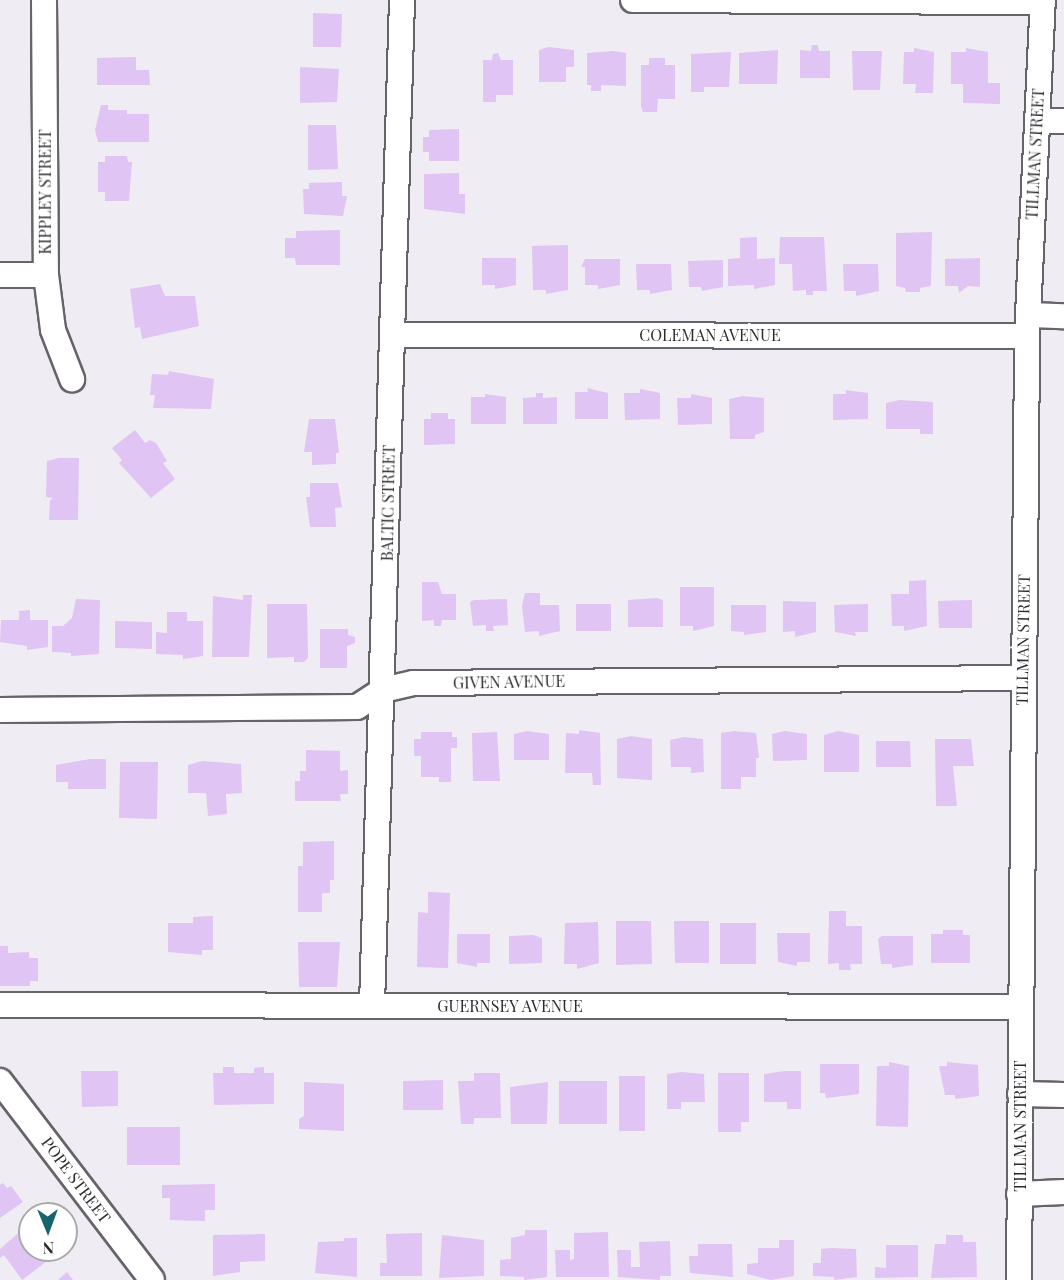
<!DOCTYPE html>
<html>
<head>
<meta charset="utf-8">
<style>
	body { margin:0 }
	#map { position:relative; width:1064px; height:1280px; overflow:hidden; background:#f0ecf4; font-family:"Playfair Display",serif }
	div>[style] { position:absolute }
	.building>* { inset:0; background:#e0c4f4 }
	.roads { filter:drop-shadow(2px 0 #67636b) drop-shadow(-2px 0 #67636b) drop-shadow(0 2px #67636b) drop-shadow(0 -2px #67636b) }
	.minor>* { height:24px; margin:-12px; padding:0 12px; transform-origin:12px; border-radius:12px; background:#fff }
	span { translate:-50% -50%; white-space:nowrap; text-align:center; line-height:1.15; -webkit-text-stroke:6px #fff; paint-order:stroke }
	.street-label { font-size:16px; color:#2b2a2d }
	.north { position:absolute; left:18px; top:1202px; width:60px; height:60px; box-sizing:border-box; background:#fff; border:2px solid #aaaaab; border-radius:50%; rotate:179deg; font-size:16px; font-weight:700; line-height:24px; text-align:center; color:#2b2a2d }
	.north::after { content:''; display:block; margin:auto; width:21px; height:27px; background:#16646c; clip-path:polygon(50% 0,100% 100%,50% 72%,0 100%) }
</style>
</head>
<body>
<div id="map">
	<div class="building">
		<div style="clip-path:polygon(313px 13px,342px 14px,341px 47px,313px 47px)"></div>
		<div style="clip-path:polygon(812px 45px,818px 45px,819px 51px,830px 51px,830px 78px,800px 78px,800px 50px,811px 51px)"></div>
		<div style="clip-path:polygon(549px 47px,574px 50px,574px 67px,566px 67px,566px 82px,539px 82px,539px 50px)"></div>
		<div style="clip-path:polygon(914px 48px,934px 52px,933px 93px,915px 93px,916px 84px,903px 84px,904px 52px,914px 52px)"></div>
		<div style="clip-path:polygon(966px 48px,988px 52px,988px 83px,1000px 83px,1000px 104px,963px 103px,963px 84px,951px 84px,951px 52px,966px 52px)"></div>
		<div style="clip-path:polygon(778px 50px,777px 84px,739px 84px,739px 53px)"></div>
		<div style="clip-path:polygon(613px 51px,626px 53px,626px 86px,601px 85px,601px 91px,591px 91px,591px 85px,587px 85px,587px 53px)"></div>
		<div style="clip-path:polygon(852px 51px,882px 51px,880px 90px,853px 90px)"></div>
		<div style="clip-path:polygon(731px 52px,729px 87px,704px 87px,704px 92px,691px 92px,691px 54px)"></div>
		<div style="clip-path:polygon(498px 53px,501px 60px,513px 60px,513px 95px,496px 95px,496px 102px,483px 102px,483px 60px,492px 60px,493px 54px)"></div>
		<div style="clip-path:polygon(136px 57px,136px 70px,149px 70px,150px 85px,97px 85px,97px 58px)"></div>
		<div style="clip-path:polygon(649px 58px,665px 58px,665px 65px,675px 65px,675px 99px,658px 99px,657px 112px,643px 112px,641px 106px,641px 65px,649px 65px)"></div>
		<div style="clip-path:polygon(300px 67px,339px 69px,337px 102px,300px 103px)"></div>
		<div style="clip-path:polygon(101px 105px,108px 105px,108px 110px,127px 110px,127px 114px,149px 114px,149px 142px,98px 142px,95px 130px)"></div>
		<div style="clip-path:polygon(308px 125px,336px 125px,338px 169px,308px 170px)"></div>
		<div style="clip-path:polygon(459px 129px,459px 161px,429px 161px,429px 152px,423px 152px,423px 137px,429px 137px,429px 130px)"></div>
		<div style="clip-path:polygon(105px 156px,127px 156px,128px 162px,132px 162px,129px 201px,105px 201px,105px 192px,98px 192px,98px 162px,105px 162px)"></div>
		<div style="clip-path:polygon(459px 173px,459px 194px,465px 194px,465px 214px,424px 209px,424px 174px)"></div>
		<div style="clip-path:polygon(342px 182px,342px 196px,347px 196px,343px 216px,304px 214px,303px 189px,309px 189px,309px 183px)"></div>
		<div style="clip-path:polygon(340px 230px,340px 265px,296px 265px,295px 258px,285px 258px,285px 238px,296px 238px,296px 231px)"></div>
		<div style="clip-path:polygon(932px 232px,931px 286px,920px 288px,920px 292px,906px 292px,905px 288px,896px 286px,896px 233px)"></div>
		<div style="clip-path:polygon(757px 237px,757px 259px,775px 258px,775px 285px,754px 289px,754px 285px,728px 286px,728px 259px,740px 258px,740px 238px)"></div>
		<div style="clip-path:polygon(780px 237px,824px 237px,827px 291px,813px 291px,813px 295px,806px 295px,806px 290px,793px 291px,792px 264px,779px 264px)"></div>
		<div style="clip-path:polygon(568px 245px,568px 290px,546px 294px,546px 290px,533px 290px,532px 246px)"></div>
		<div style="clip-path:polygon(482px 258px,516px 258px,516px 285px,495px 289px,495px 285px,482px 285px)"></div>
		<div style="clip-path:polygon(980px 258px,980px 287px,968px 286px,959px 293px,958px 286px,945px 286px,945px 259px)"></div>
		<div style="clip-path:polygon(585px 259px,620px 259px,620px 285px,598px 289px,598px 285px,585px 285px,585px 267px,581px 267px)"></div>
		<div style="clip-path:polygon(723px 260px,723px 287px,702px 291px,701px 287px,689px 287px,688px 261px)"></div>
		<div style="clip-path:polygon(636px 264px,671px 264px,672px 290px,650px 294px,650px 290px,637px 290px)"></div>
		<div style="clip-path:polygon(843px 264px,878px 264px,879px 291px,856px 296px,856px 291px,844px 291px)"></div>
		<div style="clip-path:polygon(160px 284px,165px 296px,195px 296px,199px 326px,142px 339px,140px 327px,135px 328px,130px 289px)"></div>
		<div style="clip-path:polygon(169px 371px,214px 379px,211px 409px,153px 408px,155px 395px,150px 395px,152px 374px,168px 375px)"></div>
		<div style="clip-path:polygon(587px 388px,608px 393px,608px 419px,575px 419px,575px 392px,588px 392px)"></div>
		<div style="clip-path:polygon(640px 389px,660px 393px,660px 419px,625px 420px,624px 393px,640px 393px)"></div>
		<div style="clip-path:polygon(846px 390px,868px 393px,868px 419px,833px 420px,833px 394px,846px 394px)"></div>
		<div style="clip-path:polygon(536px 393px,543px 393px,543px 398px,557px 397px,557px 424px,523px 424px,523px 398px,536px 397px)"></div>
		<div style="clip-path:polygon(485px 394px,506px 397px,506px 424px,471px 424px,471px 397px,485px 397px)"></div>
		<div style="clip-path:polygon(691px 394px,712px 398px,712px 424px,678px 425px,677px 398px,691px 398px)"></div>
		<div style="clip-path:polygon(743px 396px,764px 398px,764px 432px,755px 435px,755px 439px,730px 439px,729px 399px)"></div>
		<div style="clip-path:polygon(900px 400px,933px 402px,933px 434px,920px 434px,920px 429px,886px 429px,886px 403px)"></div>
		<div style="clip-path:polygon(431px 413px,448px 413px,448px 419px,455px 419px,455px 444px,424px 445px,424px 419px,431px 419px)"></div>
		<div style="clip-path:polygon(309px 419px,335px 419px,339px 453px,336px 453px,336px 464px,312px 465px,312px 452px,304px 452px)"></div>
		<div style="clip-path:polygon(135px 430px,145px 443px,150px 440px,156px 443px,167px 461px,163px 463px,175px 479px,151px 498px,119px 463px,122px 460px,112px 448px)"></div>
		<div style="clip-path:polygon(59px 458px,79px 458px,78px 520px,49px 520px,50px 500px,53px 498px,46px 497px,47px 461px)"></div>
		<div style="clip-path:polygon(310px 483px,338px 483px,342px 507px,335px 508px,336px 527px,310px 527px,306px 497px,310px 497px)"></div>
		<div style="clip-path:polygon(926px 580px,927px 626px,904px 631px,904px 626px,892px 626px,891px 594px,909px 594px,909px 581px)"></div>
		<div style="clip-path:polygon(422px 582px,438px 582px,442px 594px,456px 594px,456px 620px,442px 620px,441px 626px,434px 626px,434px 620px,422px 621px)"></div>
		<div style="clip-path:polygon(680px 587px,714px 587px,714px 626px,693px 631px,693px 626px,680px 626px)"></div>
		<div style="clip-path:polygon(525px 593px,540px 593px,540px 605px,559px 605px,560px 631px,539px 636px,539px 631px,525px 632px,522px 606px)"></div>
		<div style="clip-path:polygon(243px 595px,252px 595px,249px 657px,212px 657px,213px 596px,243px 600px)"></div>
		<div style="clip-path:polygon(657px 598px,663px 600px,663px 627px,628px 627px,628px 600px)"></div>
		<div style="clip-path:polygon(76px 599px,100px 600px,99px 654px,71px 656px,71px 653px,52px 652px,52px 626px,63px 626px,72px 618px)"></div>
		<div style="clip-path:polygon(507px 599px,508px 625px,493px 626px,494px 631px,486px 631px,486px 625px,473px 626px,470px 602px,474px 600px)"></div>
		<div style="clip-path:polygon(972px 600px,972px 628px,939px 628px,938px 601px)"></div>
		<div style="clip-path:polygon(783px 601px,816px 602px,816px 632px,795px 637px,795px 631px,783px 632px)"></div>
		<div style="clip-path:polygon(267px 604px,307px 604px,308px 658px,304px 662px,294px 662px,294px 657px,267px 658px)"></div>
		<div style="clip-path:polygon(576px 604px,611px 604px,611px 631px,576px 631px)"></div>
		<div style="clip-path:polygon(868px 604px,868px 632px,855px 632px,856px 636px,835px 632px,834px 605px)"></div>
		<div style="clip-path:polygon(731px 605px,766px 605px,766px 632px,744px 635px,744px 632px,731px 631px)"></div>
		<div style="clip-path:polygon(30px 610px,30px 620px,48px 620px,48px 647px,27px 650px,27px 646px,0 642px,1px 620px,19px 620px,19px 611px)"></div>
		<div style="clip-path:polygon(167px 612px,187px 612px,187px 621px,203px 621px,203px 656px,183px 659px,183px 655px,156px 654px,156px 632px,167px 633px)"></div>
		<div style="clip-path:polygon(115px 621px,152px 622px,152px 649px,115px 648px)"></div>
		<div style="clip-path:polygon(320px 629px,348px 629px,348px 635px,355px 637px,355px 643px,347px 646px,347px 668px,320px 668px)"></div>
		<div style="clip-path:polygon(579px 730px,600px 733px,601px 785px,593px 785px,592px 773px,565px 773px,566px 733px,579px 734px)"></div>
		<div style="clip-path:polygon(527px 731px,549px 734px,549px 760px,514px 760px,514px 734px)"></div>
		<div style="clip-path:polygon(734px 731px,756px 733px,759px 758px,756px 758px,756px 777px,741px 777px,741px 789px,721px 789px,721px 733px)"></div>
		<div style="clip-path:polygon(785px 731px,807px 734px,807px 760px,773px 761px,772px 734px)"></div>
		<div style="clip-path:polygon(838px 731px,859px 735px,859px 772px,824px 772px,824px 735px)"></div>
		<div style="clip-path:polygon(421px 732px,452px 732px,452px 737px,457px 737px,457px 748px,451px 748px,451px 782px,439px 782px,439px 777px,421px 777px,421px 756px,414px 756px,414px 739px,421px 739px)"></div>
		<div style="clip-path:polygon(497px 732px,500px 781px,473px 781px,472px 733px)"></div>
		<div style="clip-path:polygon(631px 736px,652px 739px,652px 780px,617px 778px,617px 739px)"></div>
		<div style="clip-path:polygon(684px 737px,703px 739px,704px 772px,691px 773px,691px 767px,671px 767px,670px 740px)"></div>
		<div style="clip-path:polygon(935px 739px,971px 739px,974px 766px,953px 766px,957px 806px,936px 806px)"></div>
		<div style="clip-path:polygon(876px 741px,910px 741px,911px 767px,876px 767px)"></div>
		<div style="clip-path:polygon(306px 750px,340px 751px,340px 771px,348px 770px,348px 794px,340px 794px,341px 801px,295px 801px,295px 781px,300px 781px,300px 771px,306px 771px)"></div>
		<div style="clip-path:polygon(90px 759px,106px 759px,106px 789px,68px 789px,68px 782px,56px 782px,56px 765px)"></div>
		<div style="clip-path:polygon(202px 761px,241px 764px,242px 793px,226px 794px,227px 814px,208px 816px,206px 793px,188px 793px,188px 765px)"></div>
		<div style="clip-path:polygon(120px 762px,158px 762px,157px 819px,119px 818px)"></div>
		<div style="clip-path:polygon(334px 841px,334px 880px,330px 880px,330px 893px,322px 893px,322px 912px,298px 912px,298px 866px,303px 866px,303px 842px)"></div>
		<div style="clip-path:polygon(428px 892px,450px 893px,448px 968px,417px 967px,418px 912px,428px 913px)"></div>
		<div style="clip-path:polygon(829px 911px,846px 911px,846px 926px,862px 926px,862px 964px,850px 964px,851px 970px,839px 970px,839px 963px,828px 964px)"></div>
		<div style="clip-path:polygon(213px 916px,213px 950px,202px 950px,202px 955px,168px 952px,168px 923px,193px 923px,193px 917px)"></div>
		<div style="clip-path:polygon(616px 921px,651px 921px,652px 964px,616px 965px)"></div>
		<div style="clip-path:polygon(674px 921px,709px 921px,709px 963px,675px 963px)"></div>
		<div style="clip-path:polygon(598px 922px,599px 963px,577px 969px,577px 964px,564px 964px,565px 923px)"></div>
		<div style="clip-path:polygon(720px 923px,756px 923px,756px 964px,720px 964px)"></div>
		<div style="clip-path:polygon(943px 930px,963px 930px,963px 935px,970px 935px,970px 963px,931px 963px,931px 934px,943px 934px)"></div>
		<div style="clip-path:polygon(777px 933px,810px 933px,810px 962px,797px 962px,797px 966px,778px 962px)"></div>
		<div style="clip-path:polygon(457px 934px,490px 934px,490px 963px,477px 963px,477px 967px,457px 963px)"></div>
		<div style="clip-path:polygon(533px 935px,542px 938px,542px 963px,509px 964px,509px 936px)"></div>
		<div style="clip-path:polygon(882px 936px,913px 936px,913px 965px,892px 968px,892px 964px,881px 964px,878px 939px)"></div>
		<div style="clip-path:polygon(298px 942px,340px 942px,337px 987px,299px 987px)"></div>
		<div style="clip-path:polygon(0 946px,8px 946px,8px 953px,29px 952px,29px 958px,38px 958px,38px 981px,30px 981px,30px 986px,0 986px)"></div>
		<div style="clip-path:polygon(889px 1062px,909px 1066px,908px 1127px,876px 1126px,877px 1066px,889px 1066px)"></div>
		<div style="clip-path:polygon(947px 1062px,978px 1065px,979px 1096px,955px 1099px,955px 1095px,945px 1095px,939px 1066px,947px 1066px)"></div>
		<div style="clip-path:polygon(820px 1064px,859px 1064px,859px 1094px,826px 1098px,825px 1093px,820px 1093px)"></div>
		<div style="clip-path:polygon(223px 1067px,234px 1067px,234px 1073px,254px 1073px,254px 1068px,264px 1067px,264px 1073px,274px 1073px,274px 1104px,214px 1105px,213px 1073px,223px 1073px)"></div>
		<div style="clip-path:polygon(81px 1071px,118px 1071px,118px 1106px,82px 1107px)"></div>
		<div style="clip-path:polygon(784px 1071px,801px 1071px,801px 1109px,787px 1109px,787px 1102px,764px 1102px,764px 1074px)"></div>
		<div style="clip-path:polygon(681px 1072px,704px 1074px,705px 1102px,681px 1102px,681px 1109px,667px 1109px,667px 1074px)"></div>
		<div style="clip-path:polygon(474px 1073px,500px 1073px,501px 1118px,474px 1118px,474px 1124px,461px 1124px,458px 1081px,474px 1081px)"></div>
		<div style="clip-path:polygon(718px 1073px,749px 1073px,749px 1122px,741px 1122px,741px 1132px,718px 1132px)"></div>
		<div style="clip-path:polygon(619px 1076px,645px 1076px,645px 1131px,619px 1131px)"></div>
		<div style="clip-path:polygon(443px 1080px,443px 1110px,403px 1110px,403px 1081px)"></div>
		<div style="clip-path:polygon(559px 1081px,607px 1081px,607px 1124px,559px 1124px)"></div>
		<div style="clip-path:polygon(304px 1082px,344px 1084px,344px 1131px,299px 1129px,299px 1119px,304px 1116px)"></div>
		<div style="clip-path:polygon(548px 1082px,547px 1124px,511px 1124px,510px 1087px)"></div>
		<div style="clip-path:polygon(127px 1127px,180px 1127px,180px 1165px,127px 1165px)"></div>
		<div style="clip-path:polygon(3px 1183px,7px 1188px,11px 1186px,23px 1202px,0 1218px,0 1185px)"></div>
		<div style="clip-path:polygon(215px 1184px,215px 1210px,205px 1210px,205px 1221px,170px 1220px,170px 1198px,162px 1198px,162px 1185px)"></div>
		<div style="clip-path:polygon(30px 1223px,30px 1250px,59px 1252px,22px 1280px,4px 1255px,0 1258px,0 1249px)"></div>
		<div style="clip-path:polygon(525px 1230px,547px 1230px,547px 1277px,524px 1280px,524px 1277px,500px 1276px,500px 1260px,511px 1259px,511px 1238px,525px 1235px)"></div>
		<div style="clip-path:polygon(608px 1232px,609px 1277px,556px 1277px,555px 1250px,570px 1250px,570px 1260px,574px 1259px,574px 1233px)"></div>
		<div style="clip-path:polygon(422px 1233px,422px 1276px,380px 1276px,380px 1263px,387px 1263px,386px 1234px)"></div>
		<div style="clip-path:polygon(265px 1234px,265px 1261px,240px 1262px,240px 1272px,213px 1276px,213px 1235px)"></div>
		<div style="clip-path:polygon(442px 1235px,484px 1240px,484px 1276px,439px 1278px)"></div>
		<div style="clip-path:polygon(946px 1235px,963px 1235px,963px 1242px,976px 1242px,977px 1277px,931px 1278px,935px 1244px,946px 1244px)"></div>
		<div style="clip-path:polygon(344px 1238px,357px 1238px,357px 1277px,315px 1273px,318px 1242px,344px 1241px)"></div>
		<div style="clip-path:polygon(779px 1240px,794px 1240px,794px 1276px,771px 1280px,747px 1274px,747px 1264px,758px 1263px,758px 1248px,779px 1248px)"></div>
		<div style="clip-path:polygon(670px 1241px,671px 1276px,660px 1276px,660px 1280px,618px 1277px,617px 1250px,631px 1250px,631px 1267px,640px 1267px,639px 1242px)"></div>
		<div style="clip-path:polygon(698px 1244px,732px 1244px,733px 1277px,690px 1273px,689px 1256px,698px 1256px)"></div>
		<div style="clip-path:polygon(886px 1245px,918px 1245px,918px 1277px,875px 1278px,875px 1267px,886px 1268px)"></div>
		<div style="clip-path:polygon(831px 1248px,856px 1249px,857px 1277px,834px 1280px,834px 1277px,813px 1276px,813px 1263px,821px 1263px,821px 1249px)"></div>
		<div style="clip-path:polygon(67px 1272px,73px 1280px,58px 1280px)"></div>
	</div>
	<div class="roads">
		<div class="minor">
			<div style="left:44px;top:0;width:275px;rotate:89.6deg"></div>
			<div style="left:46px;top:275px;width:55px;rotate:82.7deg"></div>
			<div style="left:53px;top:330px;width:53px;rotate:68.8deg"></div>
			<div style="left:633px;top:0;width:410px;rotate:0.3deg"></div>
			<div style="left:1037px;top:121px;width:27px"></div>
			<div style="left:0;top:275px;width:46px"></div>
			<div style="left:1029px;top:315px;width:35px;rotate:2deg"></div>
			<div style="left:392px;top:335px;width:635px;rotate:0.09deg"></div>
			<div style="left:0;top:710px;width:357px;rotate:-0.5deg"></div>
			<div style="left:357px;top:707px;width:31px;rotate:-33deg"></div>
			<div style="left:383px;top:690px;width:31px;rotate:-13deg"></div>
			<div style="left:413px;top:683px;width:609px;rotate:-0.47deg"></div>
			<div style="left:0;top:1005px;width:1021px;rotate:0.11deg"></div>
			<div style="left:372px;top:1005px;width:1005px;rotate:-88.29deg"></div>
			<div style="left:0;top:1081px;width:250px;rotate:52.6deg"></div>
			<div style="left:1020px;top:1094px;width:44px;rotate:1.3deg"></div>
			<div style="left:1019px;top:1194px;width:45px;rotate:-2.5deg"></div>
			<div style="left:1019px;top:1280px;width:944px;rotate:-89.51deg"></div>
			<div style="left:1027px;top:336px;width:336px;rotate:-87.3deg"></div>
		</div>
	</div>
	<div class="street-label">
		<span style="left:1035px;top:154px;rotate:-87deg">TILLMAN STREET</span>
		<span style="left:45px;top:192px;rotate:-90deg">KIPPLEY STREET</span>
		<span style="left:710px;top:335px">COLEMAN AVENUE</span>
		<span style="left:388px;top:503px;rotate:-89deg">BALTIC STREET</span>
		<span style="left:1023px;top:640px;rotate:-89deg">TILLMAN STREET</span>
		<span style="left:509px;top:682px;rotate:-1deg">GIVEN AVENUE</span>
		<span style="left:510px;top:1006px">GUERNSEY AVENUE</span>
		<span style="left:1020px;top:1126px;rotate:-90deg">TILLMAN STREET</span>
		<span style="left:76px;top:1180px;rotate:53deg">POPE STREET</span>
	</div>
	<div class="north">N</div>
</div>
</body>
</html>
